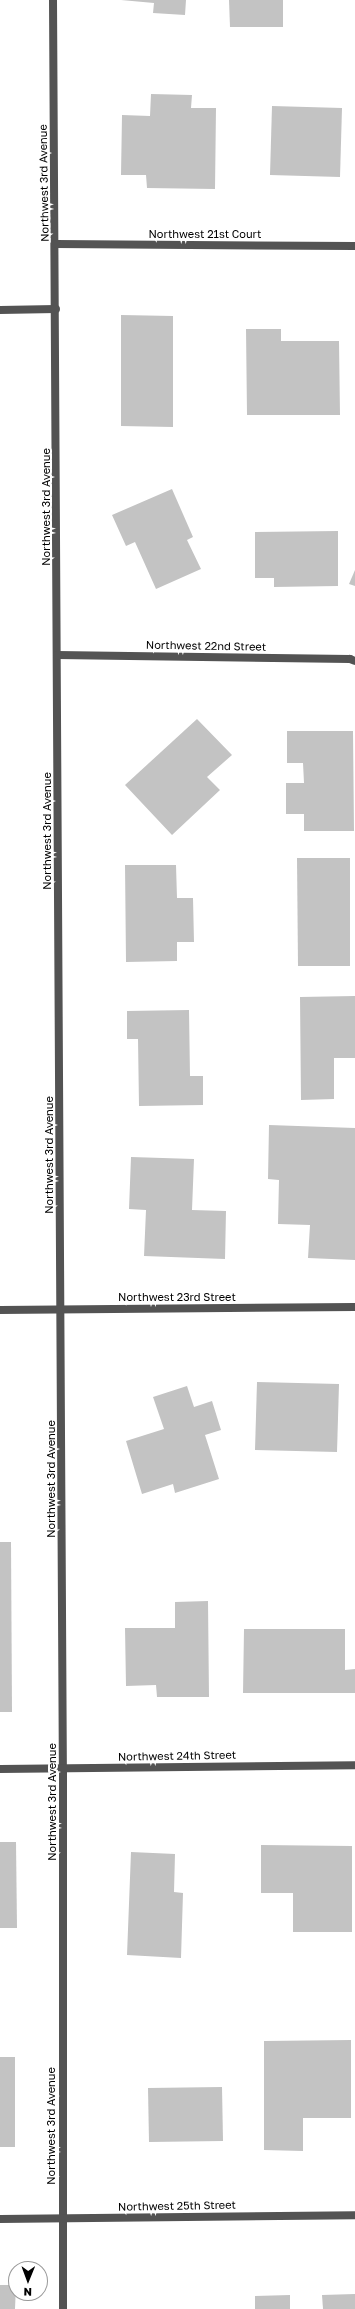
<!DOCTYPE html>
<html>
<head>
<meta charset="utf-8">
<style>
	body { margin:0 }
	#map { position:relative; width:355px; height:2309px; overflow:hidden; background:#fff; font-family:"Golos Text",sans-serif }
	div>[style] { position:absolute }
	.building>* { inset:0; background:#c3c3c3 }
	.street>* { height:8px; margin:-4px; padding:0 4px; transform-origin:4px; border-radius:4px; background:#535353 }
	span { translate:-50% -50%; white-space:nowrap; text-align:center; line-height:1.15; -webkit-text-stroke:4px #fff; paint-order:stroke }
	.street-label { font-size:11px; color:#000 }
	.north { position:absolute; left:8px; top:2261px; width:40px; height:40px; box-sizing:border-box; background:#fff; border:1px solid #999; border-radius:50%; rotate:181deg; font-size:11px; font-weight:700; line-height:16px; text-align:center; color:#000 }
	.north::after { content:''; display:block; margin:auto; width:14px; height:18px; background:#000; clip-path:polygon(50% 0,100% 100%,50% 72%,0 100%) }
</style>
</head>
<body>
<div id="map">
	<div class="building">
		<div style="clip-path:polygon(121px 0,186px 0,185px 15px,153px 13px,154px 3px)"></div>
		<div style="clip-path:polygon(229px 0,283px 0,283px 27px,230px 27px)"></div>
		<div style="clip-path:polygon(151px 94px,192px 95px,191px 108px,216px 108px,215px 189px,147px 188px,146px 175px,121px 175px,122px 115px,150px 116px)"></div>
		<div style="clip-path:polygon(272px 106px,342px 108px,340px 177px,270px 175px)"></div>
		<div style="clip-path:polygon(121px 315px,173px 316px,173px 427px,121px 426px)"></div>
		<div style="clip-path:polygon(246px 329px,281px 329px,281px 341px,339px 341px,340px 415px,247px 415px)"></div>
		<div style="clip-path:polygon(172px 489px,193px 537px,187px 540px,201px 569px,156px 589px,135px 542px,126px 546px,112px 515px)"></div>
		<div style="clip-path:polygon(338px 531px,338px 586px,274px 587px,274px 578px,255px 578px,255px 532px)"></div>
		<div style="clip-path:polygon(355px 570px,355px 586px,349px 584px)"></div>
		<div style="clip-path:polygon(197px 719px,232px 755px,207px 777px,220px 790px,172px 835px,125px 785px)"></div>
		<div style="clip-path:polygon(287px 731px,353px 731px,354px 831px,304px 831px,304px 814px,286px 814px,286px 783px,304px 783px,303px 763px,287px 763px)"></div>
		<div style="clip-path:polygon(297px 858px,350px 858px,350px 966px,298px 966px)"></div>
		<div style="clip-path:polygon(125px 865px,176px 865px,177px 898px,193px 898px,194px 942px,177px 942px,177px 961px,126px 962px)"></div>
		<div style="clip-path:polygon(355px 996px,355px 1058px,334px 1058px,334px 1099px,301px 1100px,300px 997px)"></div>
		<div style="clip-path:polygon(189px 1010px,190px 1076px,203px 1076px,203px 1105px,139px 1106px,138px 1039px,127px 1039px,127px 1011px)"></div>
		<div style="clip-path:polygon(269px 1125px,355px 1128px,355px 1260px,308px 1258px,310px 1225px,278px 1224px,279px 1180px,268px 1179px)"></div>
		<div style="clip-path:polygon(131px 1157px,194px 1159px,192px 1210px,226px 1211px,225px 1259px,144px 1256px,146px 1210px,129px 1209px)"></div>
		<div style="clip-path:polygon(257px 1382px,339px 1384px,337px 1452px,255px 1450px)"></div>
		<div style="clip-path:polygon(187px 1386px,194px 1407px,212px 1401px,221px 1430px,205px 1435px,219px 1479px,175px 1493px,173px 1484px,142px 1494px,126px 1441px,164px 1429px,153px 1397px)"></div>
		<div style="clip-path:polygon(0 1542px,11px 1542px,12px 1712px,0 1712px)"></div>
		<div style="clip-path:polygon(208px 1601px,209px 1697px,157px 1697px,156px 1685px,126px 1686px,125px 1628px,175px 1628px,175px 1602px)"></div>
		<div style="clip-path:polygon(244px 1629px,345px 1629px,345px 1670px,355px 1669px,355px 1693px,243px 1693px)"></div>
		<div style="clip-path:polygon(0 1842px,16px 1842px,17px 1928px,0 1928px)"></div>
		<div style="clip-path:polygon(261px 1845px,352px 1846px,352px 1932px,293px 1932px,293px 1893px,261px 1893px)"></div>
		<div style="clip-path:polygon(131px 1852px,175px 1854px,174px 1892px,183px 1893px,181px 1958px,127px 1955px)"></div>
		<div style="clip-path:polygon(351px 2040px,351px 2118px,303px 2118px,303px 2151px,264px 2150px,264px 2041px)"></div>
		<div style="clip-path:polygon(0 2057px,15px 2057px,15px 2147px,0 2147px)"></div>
		<div style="clip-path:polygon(222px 2087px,223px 2141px,149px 2142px,148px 2088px)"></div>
		<div style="clip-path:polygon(0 2285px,16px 2285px,15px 2309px,0 2309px)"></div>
		<div style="clip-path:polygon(355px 2294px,355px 2309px,323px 2309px,322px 2295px)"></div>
		<div style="clip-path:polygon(290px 2295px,290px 2309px,255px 2309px,255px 2296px)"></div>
	</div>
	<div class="street">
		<div style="left:53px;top:0;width:1768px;rotate:89.68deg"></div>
		<div style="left:63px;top:1768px;width:541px;rotate:90deg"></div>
		<div style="left:56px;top:244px;width:299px;rotate:0.4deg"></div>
		<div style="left:0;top:310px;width:56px;rotate:-1deg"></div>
		<div style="left:57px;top:655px;width:293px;rotate:0.8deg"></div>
		<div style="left:350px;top:659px;width:5px;rotate:22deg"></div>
		<div style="left:0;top:1310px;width:355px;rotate:-0.5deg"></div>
		<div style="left:0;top:1769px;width:355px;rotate:-0.6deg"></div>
		<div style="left:0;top:2219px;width:355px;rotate:-0.6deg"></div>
	</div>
	<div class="street-label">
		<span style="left:44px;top:183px;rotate:-91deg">Northwest 3rd Avenue</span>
		<span style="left:205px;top:234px">Northwest 21st Court</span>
		<span style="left:46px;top:507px;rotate:-90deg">Northwest 3rd Avenue</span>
		<span style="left:206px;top:646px;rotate:1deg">Northwest 22nd Street</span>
		<span style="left:47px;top:831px;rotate:-90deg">Northwest 3rd Avenue</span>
		<span style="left:49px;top:1155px;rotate:-90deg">Northwest 3rd Avenue</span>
		<span style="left:177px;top:1297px">Northwest 23rd Street</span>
		<span style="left:51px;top:1479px;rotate:-90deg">Northwest 3rd Avenue</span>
		<span style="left:177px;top:1756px;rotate:-1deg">Northwest 24th Street</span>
		<span style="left:52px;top:1802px;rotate:-90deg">Northwest 3rd Avenue</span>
		<span style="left:51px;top:2126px;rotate:-90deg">Northwest 3rd Avenue</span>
		<span style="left:177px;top:2206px;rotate:-1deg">Northwest 25th Street</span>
	</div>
	<div class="north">N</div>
</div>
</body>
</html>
